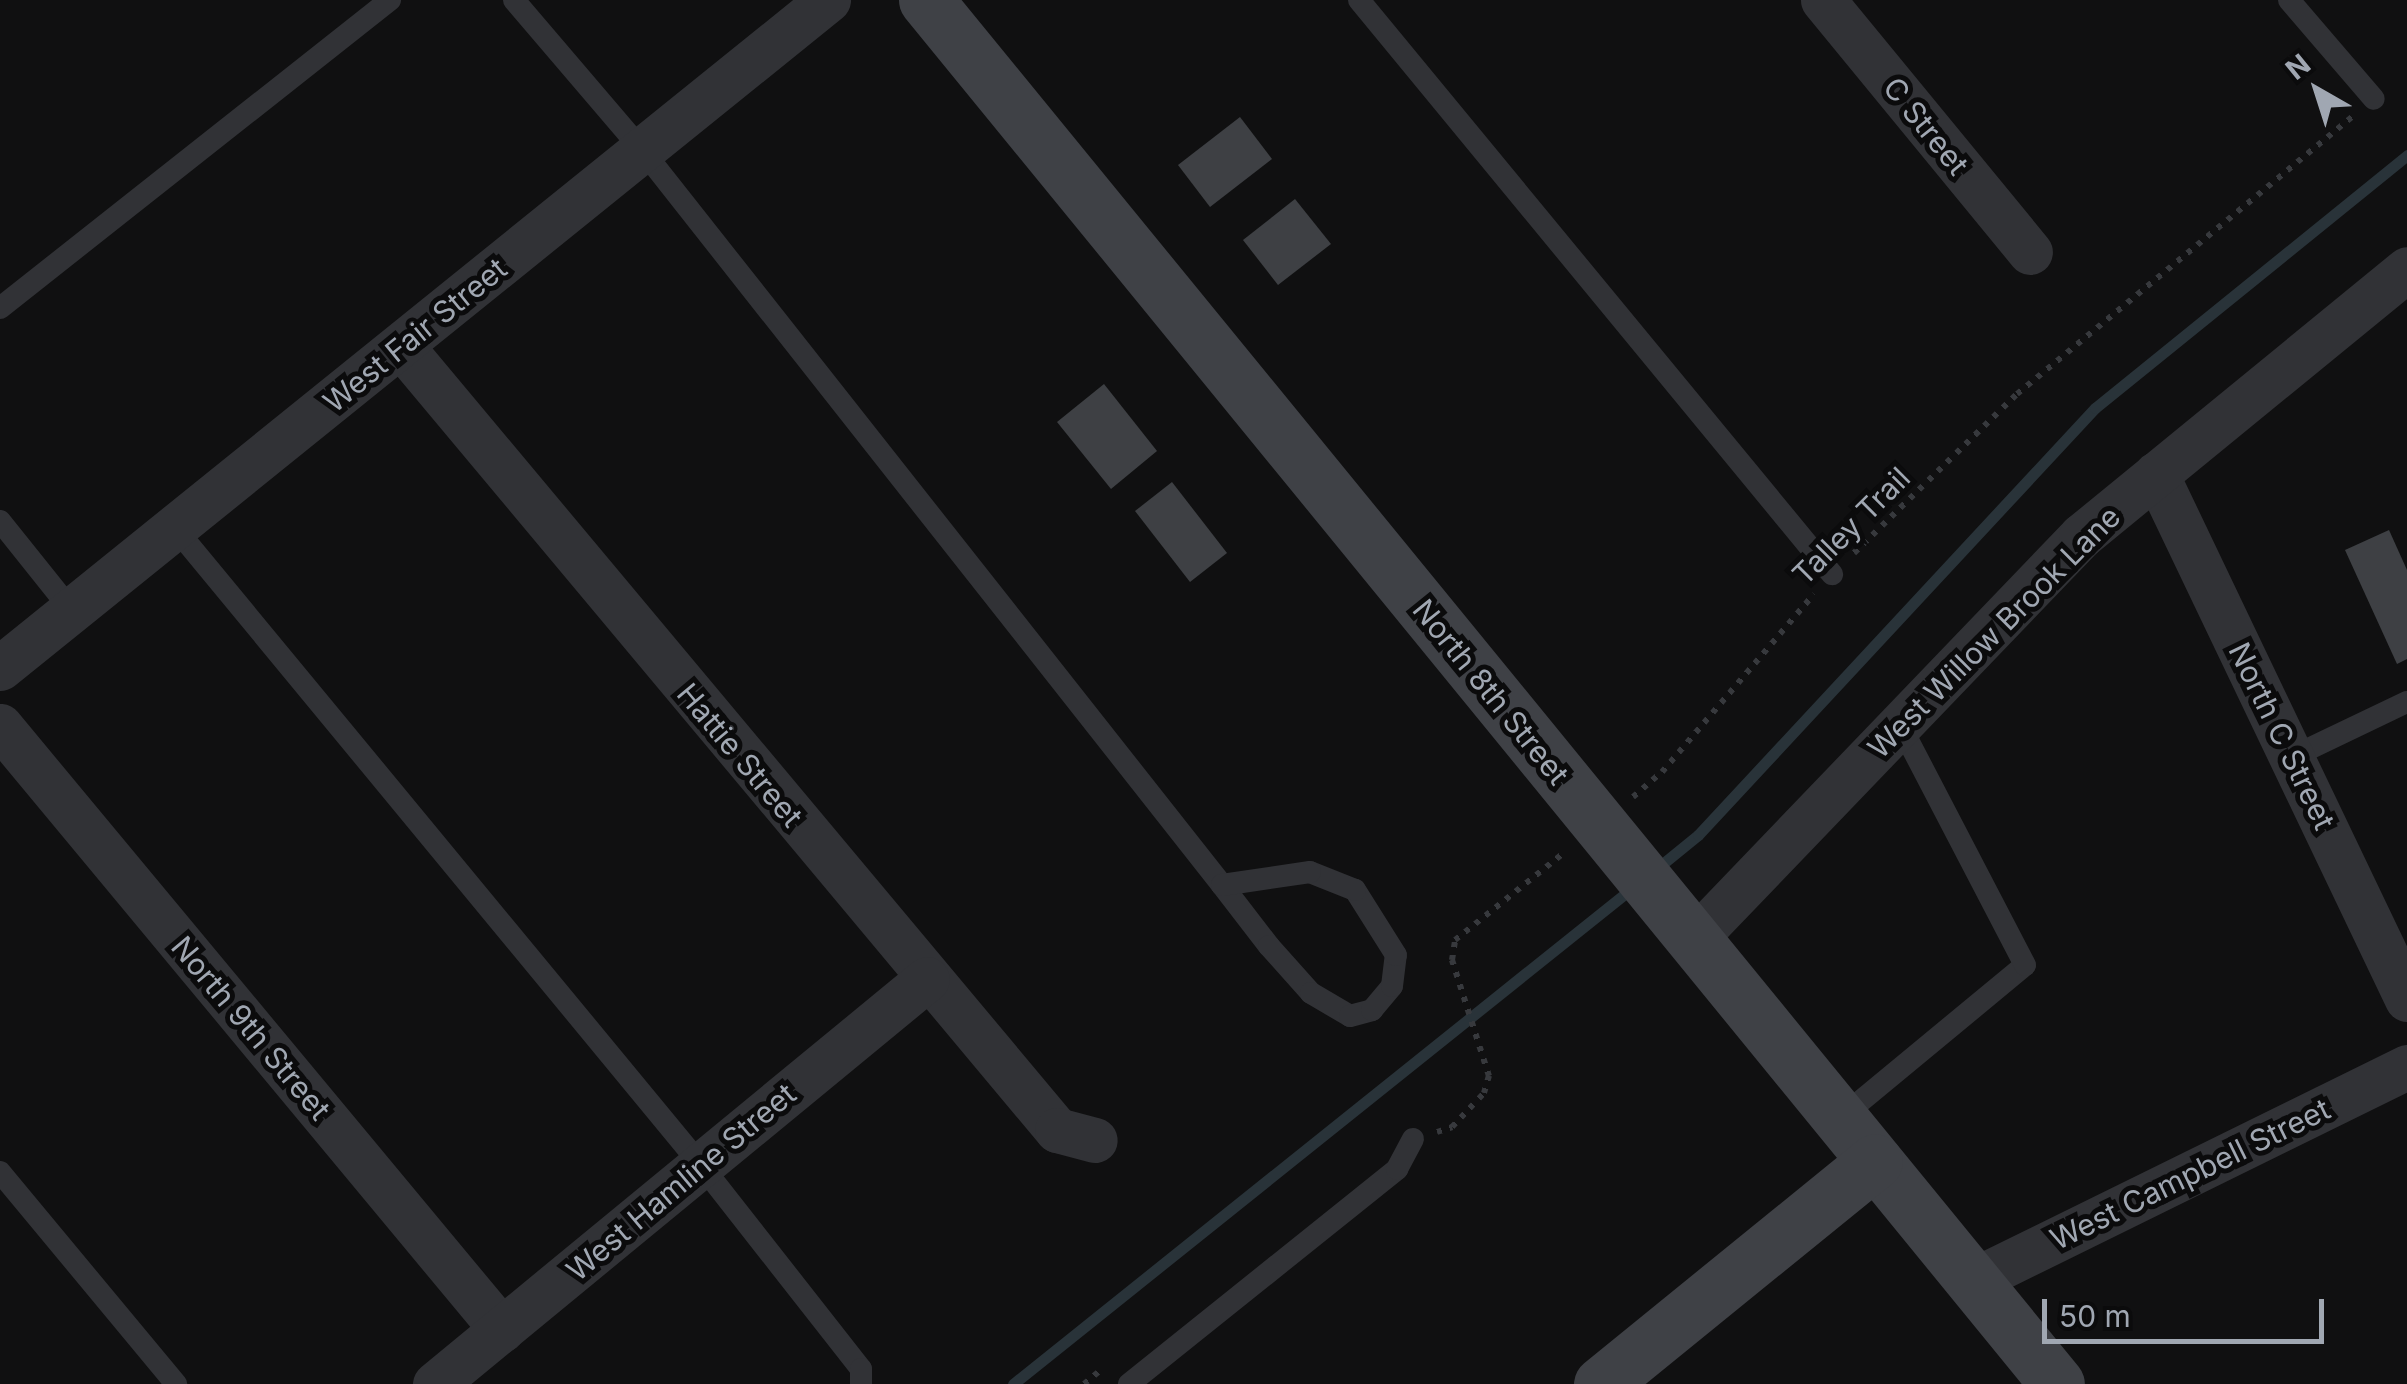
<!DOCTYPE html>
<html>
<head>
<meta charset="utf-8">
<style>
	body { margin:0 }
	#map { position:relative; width:2407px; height:1384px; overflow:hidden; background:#101011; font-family:Inter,sans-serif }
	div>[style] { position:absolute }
	.stream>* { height:11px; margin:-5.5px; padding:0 5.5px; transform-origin:5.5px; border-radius:5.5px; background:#293339 }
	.building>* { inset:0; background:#3e4044 }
	.path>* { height:6px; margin-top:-3px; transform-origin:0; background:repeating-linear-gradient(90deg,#37393d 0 5px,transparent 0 13px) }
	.lane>* { height:22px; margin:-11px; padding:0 11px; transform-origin:11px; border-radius:11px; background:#313236 }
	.street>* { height:45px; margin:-22.5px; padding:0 22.5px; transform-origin:22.5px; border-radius:22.5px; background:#313236 }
	.secondary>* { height:55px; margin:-27.5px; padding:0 27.5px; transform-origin:27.5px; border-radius:27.5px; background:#3f4146 }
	span { translate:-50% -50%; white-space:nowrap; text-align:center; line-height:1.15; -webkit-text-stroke:10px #0b0b0c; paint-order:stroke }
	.street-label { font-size:30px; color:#a0a7b2 }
	.north { position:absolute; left:2267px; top:40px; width:100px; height:100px; -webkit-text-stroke:8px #0b0b0c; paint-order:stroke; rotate:321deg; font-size:28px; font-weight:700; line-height:40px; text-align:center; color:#a0a7b2 }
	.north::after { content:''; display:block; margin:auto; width:35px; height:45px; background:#a0a7b2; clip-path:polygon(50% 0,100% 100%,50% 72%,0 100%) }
	.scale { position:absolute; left:2042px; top:1299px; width:282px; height:45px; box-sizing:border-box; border:5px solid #a0a7b2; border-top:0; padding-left:12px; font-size:30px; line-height:35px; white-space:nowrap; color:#a0a7b2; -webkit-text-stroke:8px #0b0b0c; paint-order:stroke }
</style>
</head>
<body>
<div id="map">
	<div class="stream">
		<div style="left:1655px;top:870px;width:55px;rotate:-39.1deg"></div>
		<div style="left:1698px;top:835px;width:583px;rotate:-47.09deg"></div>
		<div style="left:2095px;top:408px;width:402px;rotate:-39deg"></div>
		<div style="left:1013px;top:1384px;width:793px;rotate:-38.7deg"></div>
	</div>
	<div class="building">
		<div style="clip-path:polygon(1240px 117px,1272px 159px,1210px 207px,1178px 165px)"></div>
		<div style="clip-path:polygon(1295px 199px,1331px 244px,1278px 285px,1243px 240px)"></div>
		<div style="clip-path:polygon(1104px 384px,1157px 451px,1111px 489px,1057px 422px)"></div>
		<div style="clip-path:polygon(1172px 482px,1227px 553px,1190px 582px,1135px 511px)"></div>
		<div style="clip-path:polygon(2389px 530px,2407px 570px,2407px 659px,2397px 664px,2345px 550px)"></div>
	</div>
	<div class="path">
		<div style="left:1854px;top:553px;width:228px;rotate:-44.3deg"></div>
		<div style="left:2017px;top:394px;width:435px;rotate:-39.6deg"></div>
		<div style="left:1633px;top:797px;width:38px;rotate:-41deg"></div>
		<div style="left:1662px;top:772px;width:234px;rotate:-49.5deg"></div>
		<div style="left:1437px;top:1132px;width:16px;rotate:-18deg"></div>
		<div style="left:1452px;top:1127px;width:47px;rotate:-46.7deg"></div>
		<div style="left:1484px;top:1093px;width:18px;rotate:-74deg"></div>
		<div style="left:1489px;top:1076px;width:122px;rotate:-107.7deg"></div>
		<div style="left:1452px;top:960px;width:20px;rotate:-81deg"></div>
		<div style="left:1455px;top:940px;width:141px;rotate:-38.7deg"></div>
		<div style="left:1084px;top:1384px;width:23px;rotate:-40deg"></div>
	</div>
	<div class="lane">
		<div style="left:514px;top:0;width:199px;rotate:49.5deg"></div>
		<div style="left:643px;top:151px;width:935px;rotate:51.73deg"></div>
		<div style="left:1222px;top:885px;width:77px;rotate:52.4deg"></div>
		<div style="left:1269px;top:946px;width:63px;rotate:48.2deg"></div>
		<div style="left:1311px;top:993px;width:45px;rotate:30.5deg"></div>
		<div style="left:1350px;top:1016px;width:23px;rotate:-15deg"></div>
		<div style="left:1372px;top:1010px;width:31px;rotate:-50deg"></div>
		<div style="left:1392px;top:986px;width:31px;rotate:-83deg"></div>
		<div style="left:1396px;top:955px;width:77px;rotate:-122.2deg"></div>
		<div style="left:1355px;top:890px;width:48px;rotate:-158.2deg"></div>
		<div style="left:1310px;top:872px;width:89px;rotate:171.6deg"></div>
		<div style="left:1359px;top:0;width:744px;rotate:50.51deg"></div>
		<div style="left:2289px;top:0;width:130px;rotate:49.4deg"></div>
		<div style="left:0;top:308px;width:497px;rotate:-38.3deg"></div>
		<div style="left:0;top:521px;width:115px;rotate:51.3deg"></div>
		<div style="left:175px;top:528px;width:826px;rotate:50.45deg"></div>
		<div style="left:701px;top:1165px;width:259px;rotate:51.9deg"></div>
		<div style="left:861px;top:1369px;width:15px;rotate:90deg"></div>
		<div style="left:2292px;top:757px;width:127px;rotate:-25.6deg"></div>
		<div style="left:1839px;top:1119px;width:241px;rotate:-39.6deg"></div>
		<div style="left:2025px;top:965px;width:271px;rotate:-117.5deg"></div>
		<div style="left:0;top:1172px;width:276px;rotate:50.3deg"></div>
		<div style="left:1129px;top:1384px;width:344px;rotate:-38.7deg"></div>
		<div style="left:1397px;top:1169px;width:34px;rotate:-62deg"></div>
	</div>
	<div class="street">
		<div style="left:1823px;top:0;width:326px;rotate:50.6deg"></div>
		<div style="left:402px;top:347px;width:1021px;rotate:50.09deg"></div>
		<div style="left:1057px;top:1130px;width:39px;rotate:15deg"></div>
		<div style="left:2156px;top:474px;width:582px;rotate:64.45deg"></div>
		<div style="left:0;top:668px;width:1064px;rotate:-38.9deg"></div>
		<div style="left:0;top:726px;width:785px;rotate:50.27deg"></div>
		<div style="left:1694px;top:939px;width:559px;rotate:-46.16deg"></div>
		<div style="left:2081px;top:536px;width:421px;rotate:-39.3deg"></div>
		<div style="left:1972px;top:1281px;width:485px;rotate:-26.2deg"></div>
		<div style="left:435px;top:1384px;width:637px;rotate:-39.46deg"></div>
	</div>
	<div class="secondary">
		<div style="left:926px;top:0;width:1787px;rotate:50.74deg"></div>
		<div style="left:1601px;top:1384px;width:353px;rotate:-39.1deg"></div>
	</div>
	<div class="street-label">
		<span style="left:1926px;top:126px;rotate:51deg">C Street</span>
		<span style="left:415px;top:335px;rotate:-39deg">West Fair Street</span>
		<span style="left:1851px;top:526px;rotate:-45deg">Talley Trail</span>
		<span style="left:1994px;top:632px;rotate:-45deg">West Willow Brook Lane</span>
		<span style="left:1491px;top:692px;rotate:51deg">North 8th Street</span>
		<span style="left:2282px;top:736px;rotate:64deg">North C Street</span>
		<span style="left:740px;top:755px;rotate:50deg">Hattie Street</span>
		<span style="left:251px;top:1028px;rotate:50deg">North 9th Street</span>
		<span style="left:2190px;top:1174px;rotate:-26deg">West Campbell Street</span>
		<span style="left:681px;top:1182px;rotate:-40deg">West Hamline Street</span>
	</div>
	<div class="north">N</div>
	<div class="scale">50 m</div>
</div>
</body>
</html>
